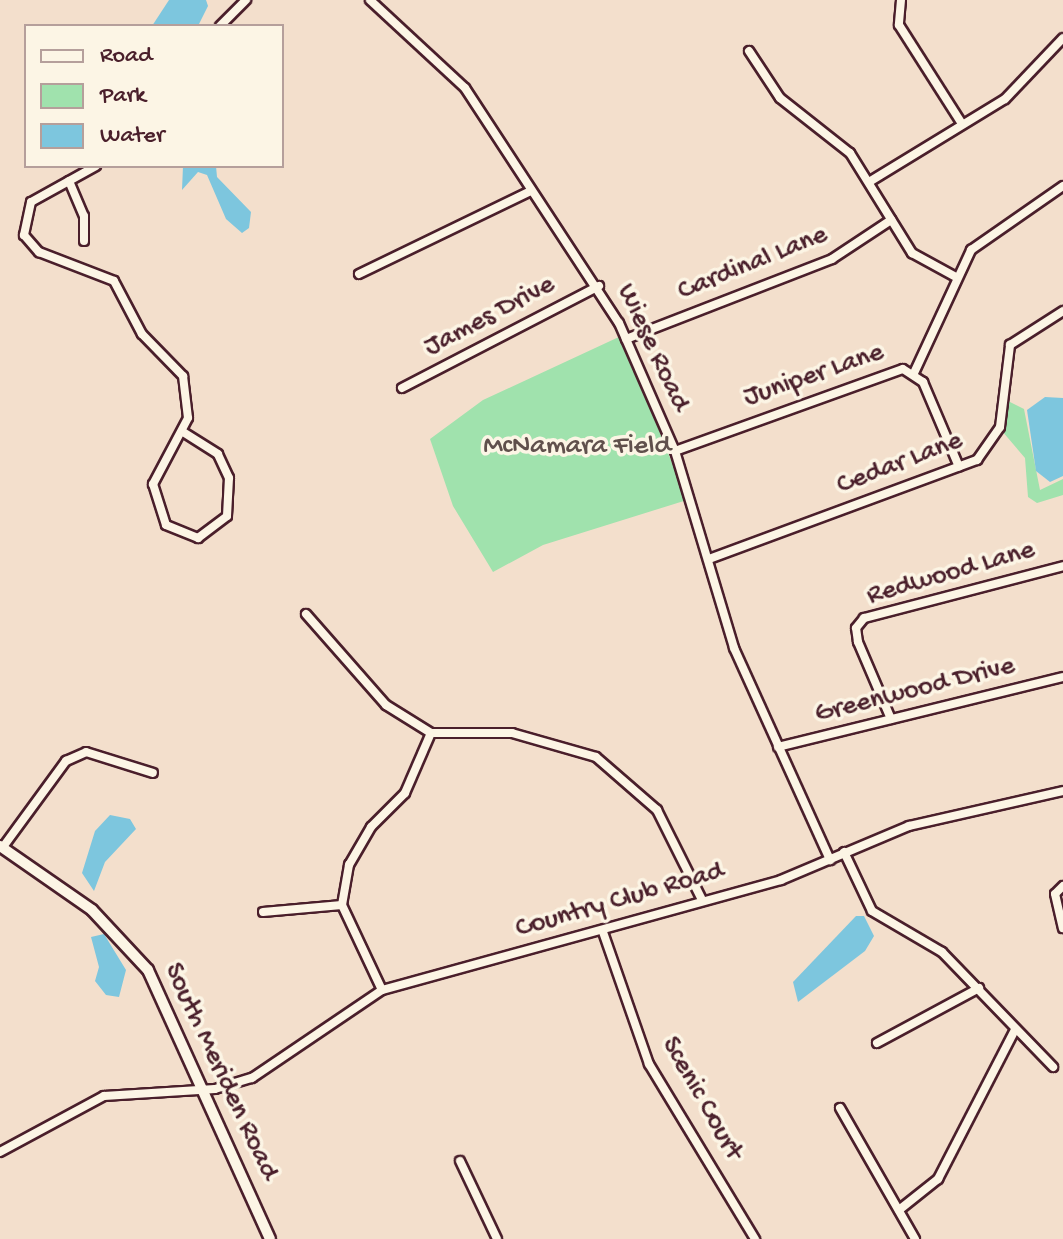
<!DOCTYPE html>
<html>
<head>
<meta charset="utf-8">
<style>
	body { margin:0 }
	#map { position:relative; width:1063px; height:1239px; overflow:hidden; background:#f3dfcc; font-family:"Gochi Hand",sans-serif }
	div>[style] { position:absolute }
	.green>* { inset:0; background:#a0e2ad }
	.water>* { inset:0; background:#7dc6de }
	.roads { filter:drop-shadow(2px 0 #4a1f2b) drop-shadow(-2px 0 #4a1f2b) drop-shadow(0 2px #4a1f2b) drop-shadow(0 -2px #4a1f2b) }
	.minor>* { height:8px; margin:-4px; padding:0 4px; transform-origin:4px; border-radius:4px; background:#fcf5e5 }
	.major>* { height:10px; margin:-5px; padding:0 5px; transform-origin:5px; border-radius:5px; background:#fcf5e5 }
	span { translate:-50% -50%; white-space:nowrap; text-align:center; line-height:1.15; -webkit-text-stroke:7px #fcf5e5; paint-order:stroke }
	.street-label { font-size:28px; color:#4a1f2b }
	.park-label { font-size:28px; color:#60504c }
	.legend { position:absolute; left:24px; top:24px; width:260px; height:144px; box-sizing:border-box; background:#fcf5e5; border:2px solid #b59f9b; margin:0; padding:10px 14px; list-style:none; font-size:24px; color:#4a1f2b }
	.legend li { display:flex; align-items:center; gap:16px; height:40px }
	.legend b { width:40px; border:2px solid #b59f9b }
</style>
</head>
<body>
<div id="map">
	<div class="green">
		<div style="clip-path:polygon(621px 336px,687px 500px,543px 545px,493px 572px,453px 506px,430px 439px,483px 400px)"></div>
		<div style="clip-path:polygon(1006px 400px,1024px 409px,1040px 490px,1063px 479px,1063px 495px,1037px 503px,1028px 497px,1025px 458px,1002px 431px)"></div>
	</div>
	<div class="water">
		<div style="clip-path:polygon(169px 0,206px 0,208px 6px,198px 26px,152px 26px)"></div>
		<div style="clip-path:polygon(183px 166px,216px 166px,217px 177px,251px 212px,249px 228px,242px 233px,226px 219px,207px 175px,198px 172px,182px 190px)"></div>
		<div style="clip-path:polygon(1045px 397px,1063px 398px,1063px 476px,1050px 482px,1036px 471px,1027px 410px)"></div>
		<div style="clip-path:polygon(110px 815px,130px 819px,136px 829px,105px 862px,94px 891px,82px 873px,95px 831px)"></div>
		<div style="clip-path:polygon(856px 916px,864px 916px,874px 936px,865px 951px,798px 1002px,793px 982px)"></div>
		<div style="clip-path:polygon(104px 934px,126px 970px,119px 997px,106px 995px,95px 981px,99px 967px,91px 937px)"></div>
	</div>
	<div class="roads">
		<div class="minor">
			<div style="left:370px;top:0;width:129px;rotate:42.8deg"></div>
			<div style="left:465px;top:88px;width:281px;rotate:56.8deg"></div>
			<div style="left:619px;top:323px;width:140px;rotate:66.4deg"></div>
			<div style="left:675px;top:451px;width:206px;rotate:73.3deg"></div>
			<div style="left:734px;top:648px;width:233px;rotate:65.6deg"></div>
			<div style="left:901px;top:0;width:25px;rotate:95deg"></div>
			<div style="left:899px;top:25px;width:117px;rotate:57.5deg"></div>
			<div style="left:220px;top:26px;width:37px;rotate:-45deg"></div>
			<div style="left:749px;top:51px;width:56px;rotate:56.6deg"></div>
			<div style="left:780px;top:98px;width:89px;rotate:38.2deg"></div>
			<div style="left:850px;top:153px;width:118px;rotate:58.2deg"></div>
			<div style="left:912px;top:253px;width:50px;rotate:28.6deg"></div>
			<div style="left:96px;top:166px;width:74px;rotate:151deg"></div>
			<div style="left:31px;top:202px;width:34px;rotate:102deg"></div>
			<div style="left:24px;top:235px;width:23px;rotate:49deg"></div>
			<div style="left:39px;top:252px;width:80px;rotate:21.1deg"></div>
			<div style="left:114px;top:281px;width:60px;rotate:62.2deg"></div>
			<div style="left:142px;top:334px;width:59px;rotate:45.7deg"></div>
			<div style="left:183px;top:376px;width:42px;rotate:83.2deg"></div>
			<div style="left:188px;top:418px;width:75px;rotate:117.9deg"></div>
			<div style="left:153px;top:484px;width:43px;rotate:72.4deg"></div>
			<div style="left:166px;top:525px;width:35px;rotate:22deg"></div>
			<div style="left:198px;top:538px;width:36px;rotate:-37deg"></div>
			<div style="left:227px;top:516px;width:38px;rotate:-87deg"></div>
			<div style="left:229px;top:478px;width:26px;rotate:-115deg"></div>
			<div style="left:218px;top:454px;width:41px;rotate:-147.8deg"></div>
			<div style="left:69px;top:181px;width:38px;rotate:67deg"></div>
			<div style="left:84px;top:216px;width:25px;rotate:90deg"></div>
			<div style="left:869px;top:182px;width:159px;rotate:-31.4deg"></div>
			<div style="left:1005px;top:99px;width:84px;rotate:-46.4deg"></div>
			<div style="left:359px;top:274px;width:191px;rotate:-25.8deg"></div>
			<div style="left:626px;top:339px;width:221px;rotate:-21.2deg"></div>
			<div style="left:832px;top:259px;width:71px;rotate:-33.5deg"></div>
			<div style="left:914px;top:373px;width:136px;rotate:-65.1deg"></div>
			<div style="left:971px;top:250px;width:112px;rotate:-34.8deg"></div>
			<div style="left:402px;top:388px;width:222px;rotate:-27.4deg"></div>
			<div style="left:675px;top:451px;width:242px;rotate:-19.8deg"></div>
			<div style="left:903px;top:369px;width:24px;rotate:33deg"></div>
			<div style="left:923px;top:382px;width:92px;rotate:67deg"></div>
			<div style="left:709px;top:559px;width:286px;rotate:-20.3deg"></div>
			<div style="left:977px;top:460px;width:40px;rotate:-55.1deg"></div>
			<div style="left:1000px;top:427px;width:83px;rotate:-83deg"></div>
			<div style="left:1010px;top:345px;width:63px;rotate:-32.7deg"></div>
			<div style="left:306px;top:614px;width:121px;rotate:48.7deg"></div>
			<div style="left:386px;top:705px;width:53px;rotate:31.9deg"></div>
			<div style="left:431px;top:733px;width:81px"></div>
			<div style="left:512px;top:733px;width:87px;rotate:15.9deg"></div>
			<div style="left:596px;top:757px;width:81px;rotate:41deg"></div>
			<div style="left:657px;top:810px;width:101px;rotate:63.4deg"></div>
			<div style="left:891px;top:719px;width:84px;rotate:-113.2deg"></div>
			<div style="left:858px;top:642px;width:14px;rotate:-98deg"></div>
			<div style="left:856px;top:628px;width:13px;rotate:-51deg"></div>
			<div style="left:864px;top:618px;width:206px;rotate:-14.6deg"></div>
			<div style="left:778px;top:747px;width:293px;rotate:-13.8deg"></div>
			<div style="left:3px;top:847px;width:107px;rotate:-53.8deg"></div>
			<div style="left:66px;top:761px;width:22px;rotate:-24deg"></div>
			<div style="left:86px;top:752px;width:70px;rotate:17.4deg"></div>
			<div style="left:844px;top:852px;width:65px;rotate:64.6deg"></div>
			<div style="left:872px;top:911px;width:81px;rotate:30.4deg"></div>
			<div style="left:942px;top:952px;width:160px;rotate:46deg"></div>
			<div style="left:1063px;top:886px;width:11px;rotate:135deg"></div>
			<div style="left:1055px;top:894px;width:35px;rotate:77deg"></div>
			<div style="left:263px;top:912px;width:79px;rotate:-5.1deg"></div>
			<div style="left:603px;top:932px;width:140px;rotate:70.8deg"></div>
			<div style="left:649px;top:1064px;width:205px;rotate:58.8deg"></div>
			<div style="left:382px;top:990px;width:94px;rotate:-115.2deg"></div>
			<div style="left:342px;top:905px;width:41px;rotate:-80.1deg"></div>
			<div style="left:349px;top:865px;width:44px;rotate:-59.9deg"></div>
			<div style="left:371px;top:827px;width:48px;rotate:-45deg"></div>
			<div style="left:405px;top:793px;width:65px;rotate:-66.6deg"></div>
			<div style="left:877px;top:1043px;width:116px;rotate:-28.3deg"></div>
			<div style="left:840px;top:1108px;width:151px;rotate:60.2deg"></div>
			<div style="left:0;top:1152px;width:118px;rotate:-28.3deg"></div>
			<div style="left:104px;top:1096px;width:111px;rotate:-3.6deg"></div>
			<div style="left:215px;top:1089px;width:39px;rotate:-17deg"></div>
			<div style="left:252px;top:1078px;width:157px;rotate:-34.1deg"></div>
			<div style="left:382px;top:990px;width:414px;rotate:-15.4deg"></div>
			<div style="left:781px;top:880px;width:139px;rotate:-22.9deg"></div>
			<div style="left:909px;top:826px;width:158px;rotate:-12.8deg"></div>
			<div style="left:460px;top:1161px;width:86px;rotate:64.6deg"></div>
			<div style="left:899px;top:1210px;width:50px;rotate:-38.5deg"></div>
			<div style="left:938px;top:1179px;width:168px;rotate:-62.7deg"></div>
		</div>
		<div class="major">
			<div style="left:0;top:846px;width:112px;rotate:34.8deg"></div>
			<div style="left:92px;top:910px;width:82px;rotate:47deg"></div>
			<div style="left:148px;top:970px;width:295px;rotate:65.6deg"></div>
		</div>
	</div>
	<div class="street-label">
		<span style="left:753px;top:264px;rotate:-22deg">Cardinal Lane</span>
		<span style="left:490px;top:317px;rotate:-28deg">James Drive</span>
		<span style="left:652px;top:348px;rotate:65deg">Wiese Road</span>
		<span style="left:814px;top:376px;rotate:-19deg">Juniper Lane</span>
		<span style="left:900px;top:464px;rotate:-21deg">Cedar Lane</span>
		<span style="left:951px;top:574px;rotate:-16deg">Redwood Lane</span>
		<span style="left:915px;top:691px;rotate:-14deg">Greenwood Drive</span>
		<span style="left:620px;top:901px;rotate:-16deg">Country Club Road</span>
		<span style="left:220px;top:1072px;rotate:65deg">South Meriden Road</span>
		<span style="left:701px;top:1099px;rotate:60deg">Scenic Court</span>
	</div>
	<div class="park-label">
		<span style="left:577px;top:447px">McNamara Field</span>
	</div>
	<ul class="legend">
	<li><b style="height:10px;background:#fcf5e5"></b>Road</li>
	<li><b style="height:22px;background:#a0e2ad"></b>Park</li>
	<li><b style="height:22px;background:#7dc6de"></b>Water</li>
	</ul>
</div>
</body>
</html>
